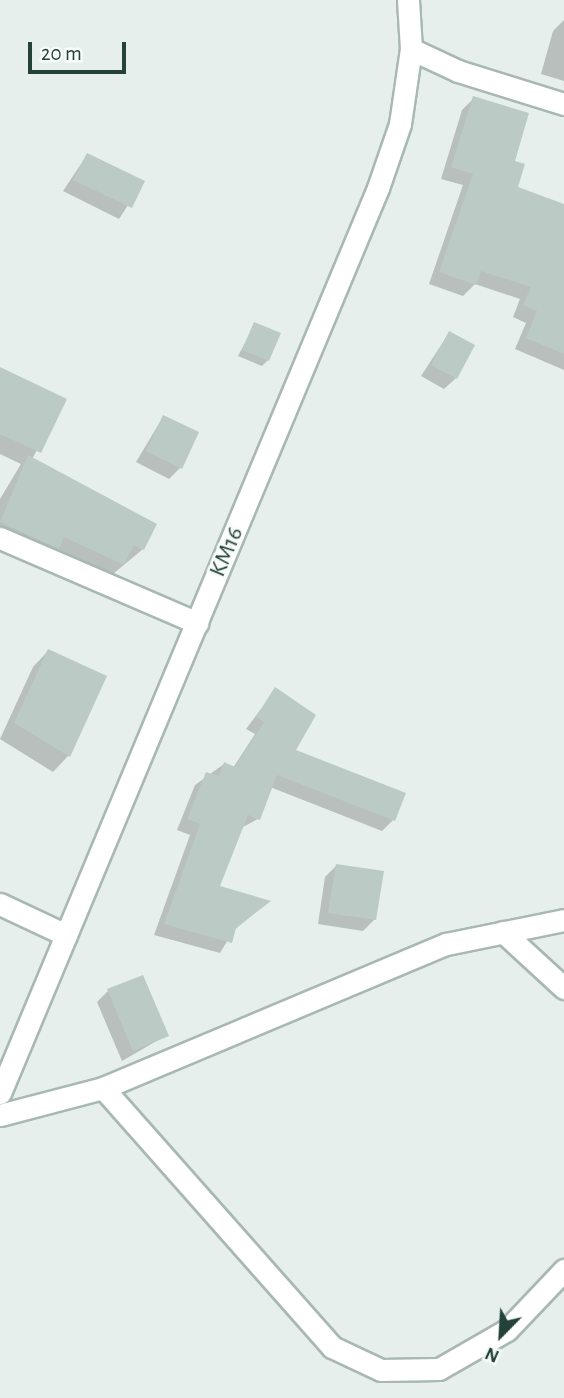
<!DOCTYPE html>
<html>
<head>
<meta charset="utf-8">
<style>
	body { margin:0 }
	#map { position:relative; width:564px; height:1398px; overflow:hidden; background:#e6efeb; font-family:"Alegreya Sans",sans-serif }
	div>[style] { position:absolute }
	.shadow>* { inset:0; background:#0003 }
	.building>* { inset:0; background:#bbcac4 }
	.roads { filter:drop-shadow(2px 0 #a8b8b2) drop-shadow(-2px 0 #a8b8b2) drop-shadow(0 2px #a8b8b2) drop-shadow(0 -2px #a8b8b2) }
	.minor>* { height:21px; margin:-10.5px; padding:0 10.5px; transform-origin:10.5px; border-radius:10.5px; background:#fff }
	span { translate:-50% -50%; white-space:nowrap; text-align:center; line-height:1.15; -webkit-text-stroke:5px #f7fbf9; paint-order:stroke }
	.street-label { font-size:24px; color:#24423a }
	.north { position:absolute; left:466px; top:1300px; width:70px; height:70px; -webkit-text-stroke:5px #f7fbf9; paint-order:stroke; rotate:204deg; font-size:19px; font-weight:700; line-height:28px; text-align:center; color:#24423a }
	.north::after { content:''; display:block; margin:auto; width:24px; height:32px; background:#24423a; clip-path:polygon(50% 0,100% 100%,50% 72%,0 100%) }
	.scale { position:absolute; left:28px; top:42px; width:98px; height:32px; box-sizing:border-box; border:4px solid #24423a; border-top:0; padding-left:9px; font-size:21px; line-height:24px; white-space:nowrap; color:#24423a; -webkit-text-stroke:5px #f7fbf9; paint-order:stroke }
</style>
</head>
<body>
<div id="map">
	<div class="shadow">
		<div style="clip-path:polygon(564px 20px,564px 81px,541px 74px,553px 31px)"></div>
		<div style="clip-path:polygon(474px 98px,513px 162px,516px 188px,564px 206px,564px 370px,515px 349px,526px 323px,513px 317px,520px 299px,475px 284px,463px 296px,429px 284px,463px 185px,441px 179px,462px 110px)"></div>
		<div style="clip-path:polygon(87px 155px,143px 182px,119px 219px,63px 191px)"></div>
		<div style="clip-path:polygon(255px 324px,268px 360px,262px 366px,238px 356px)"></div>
		<div style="clip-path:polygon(449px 333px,456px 378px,444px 389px,421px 376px)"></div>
		<div style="clip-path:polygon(0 369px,65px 400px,32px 459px,143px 549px,107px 579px,0 545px,0 499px,21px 464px,0 454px)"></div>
		<div style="clip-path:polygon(163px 417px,180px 468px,169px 479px,136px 462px)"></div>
		<div style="clip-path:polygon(48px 651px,104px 676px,68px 756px,53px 772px,0 739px,33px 667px)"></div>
		<div style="clip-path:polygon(276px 689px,293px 751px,393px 820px,382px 831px,270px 787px,258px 819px,241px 828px,218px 887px,268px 902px,234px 930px,220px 953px,154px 935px,190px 835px,177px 830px,195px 785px,224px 764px,233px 768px,255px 734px,246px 729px)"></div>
		<div style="clip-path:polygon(336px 866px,375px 919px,363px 931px,318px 924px,325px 877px)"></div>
		<div style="clip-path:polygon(108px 991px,167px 1035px,122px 1061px,97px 1002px)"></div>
	</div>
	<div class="building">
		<div style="clip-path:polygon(473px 96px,529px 113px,515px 161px,525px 164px,518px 187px,564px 204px,564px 354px,526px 338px,537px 311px,523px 305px,531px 287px,481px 271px,476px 285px,439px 272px,473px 174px,451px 167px)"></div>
		<div style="clip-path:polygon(87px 153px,145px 181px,132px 208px,73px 180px)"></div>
		<div style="clip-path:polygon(254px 322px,281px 333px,269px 361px,242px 350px)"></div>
		<div style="clip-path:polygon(449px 331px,475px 345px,457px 379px,431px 365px)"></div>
		<div style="clip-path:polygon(0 367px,67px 399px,41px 453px,0 434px)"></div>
		<div style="clip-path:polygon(163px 415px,199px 432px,182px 469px,146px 451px)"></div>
		<div style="clip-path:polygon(28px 455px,157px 524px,144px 550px,134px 545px,124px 565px,64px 537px,59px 549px,0 522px)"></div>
		<div style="clip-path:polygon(48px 649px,107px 676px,70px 757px,14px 723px)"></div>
		<div style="clip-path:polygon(275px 687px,316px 715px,296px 750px,406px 793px,395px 821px,277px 775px,260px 820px,248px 815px,220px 886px,271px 901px,236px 928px,232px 943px,164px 924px,200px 824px,187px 819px,206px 772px,219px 776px,224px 762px,235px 767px,264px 722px,256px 717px)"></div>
		<div style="clip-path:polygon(336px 864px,384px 871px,376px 920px,328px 913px)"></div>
		<div style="clip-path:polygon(143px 975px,169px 1036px,133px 1051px,107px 989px)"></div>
	</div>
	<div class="roads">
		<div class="minor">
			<div style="left:411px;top:49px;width:52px;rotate:25.1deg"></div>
			<div style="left:458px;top:71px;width:111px;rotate:17.3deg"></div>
			<div style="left:0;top:538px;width:215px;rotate:23.3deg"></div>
			<div style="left:0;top:904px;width:73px;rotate:25.2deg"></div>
			<div style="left:503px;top:932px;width:83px;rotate:42.6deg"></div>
			<div style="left:103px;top:1088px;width:346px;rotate:48.5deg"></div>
			<div style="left:332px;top:1347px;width:54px;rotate:25.1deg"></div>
			<div style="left:381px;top:1370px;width:58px;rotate:-1deg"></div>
			<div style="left:439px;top:1369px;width:78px;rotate:-29.8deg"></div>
			<div style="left:507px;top:1330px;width:83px;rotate:-46.5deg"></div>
			<div style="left:0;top:1093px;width:981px;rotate:-67.33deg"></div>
			<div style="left:378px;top:188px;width:68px;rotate:-71deg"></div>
			<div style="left:400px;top:124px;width:76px;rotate:-81.7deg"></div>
			<div style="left:411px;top:49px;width:49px;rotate:-93.5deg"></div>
			<div style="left:0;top:1115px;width:106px;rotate:-14.7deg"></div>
			<div style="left:103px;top:1088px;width:372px;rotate:-22.8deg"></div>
			<div style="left:446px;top:944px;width:120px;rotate:-11.5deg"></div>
		</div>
	</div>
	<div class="street-label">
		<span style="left:227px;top:552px;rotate:-67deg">KM16</span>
	</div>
	<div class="north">N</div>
	<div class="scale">20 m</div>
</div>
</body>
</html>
